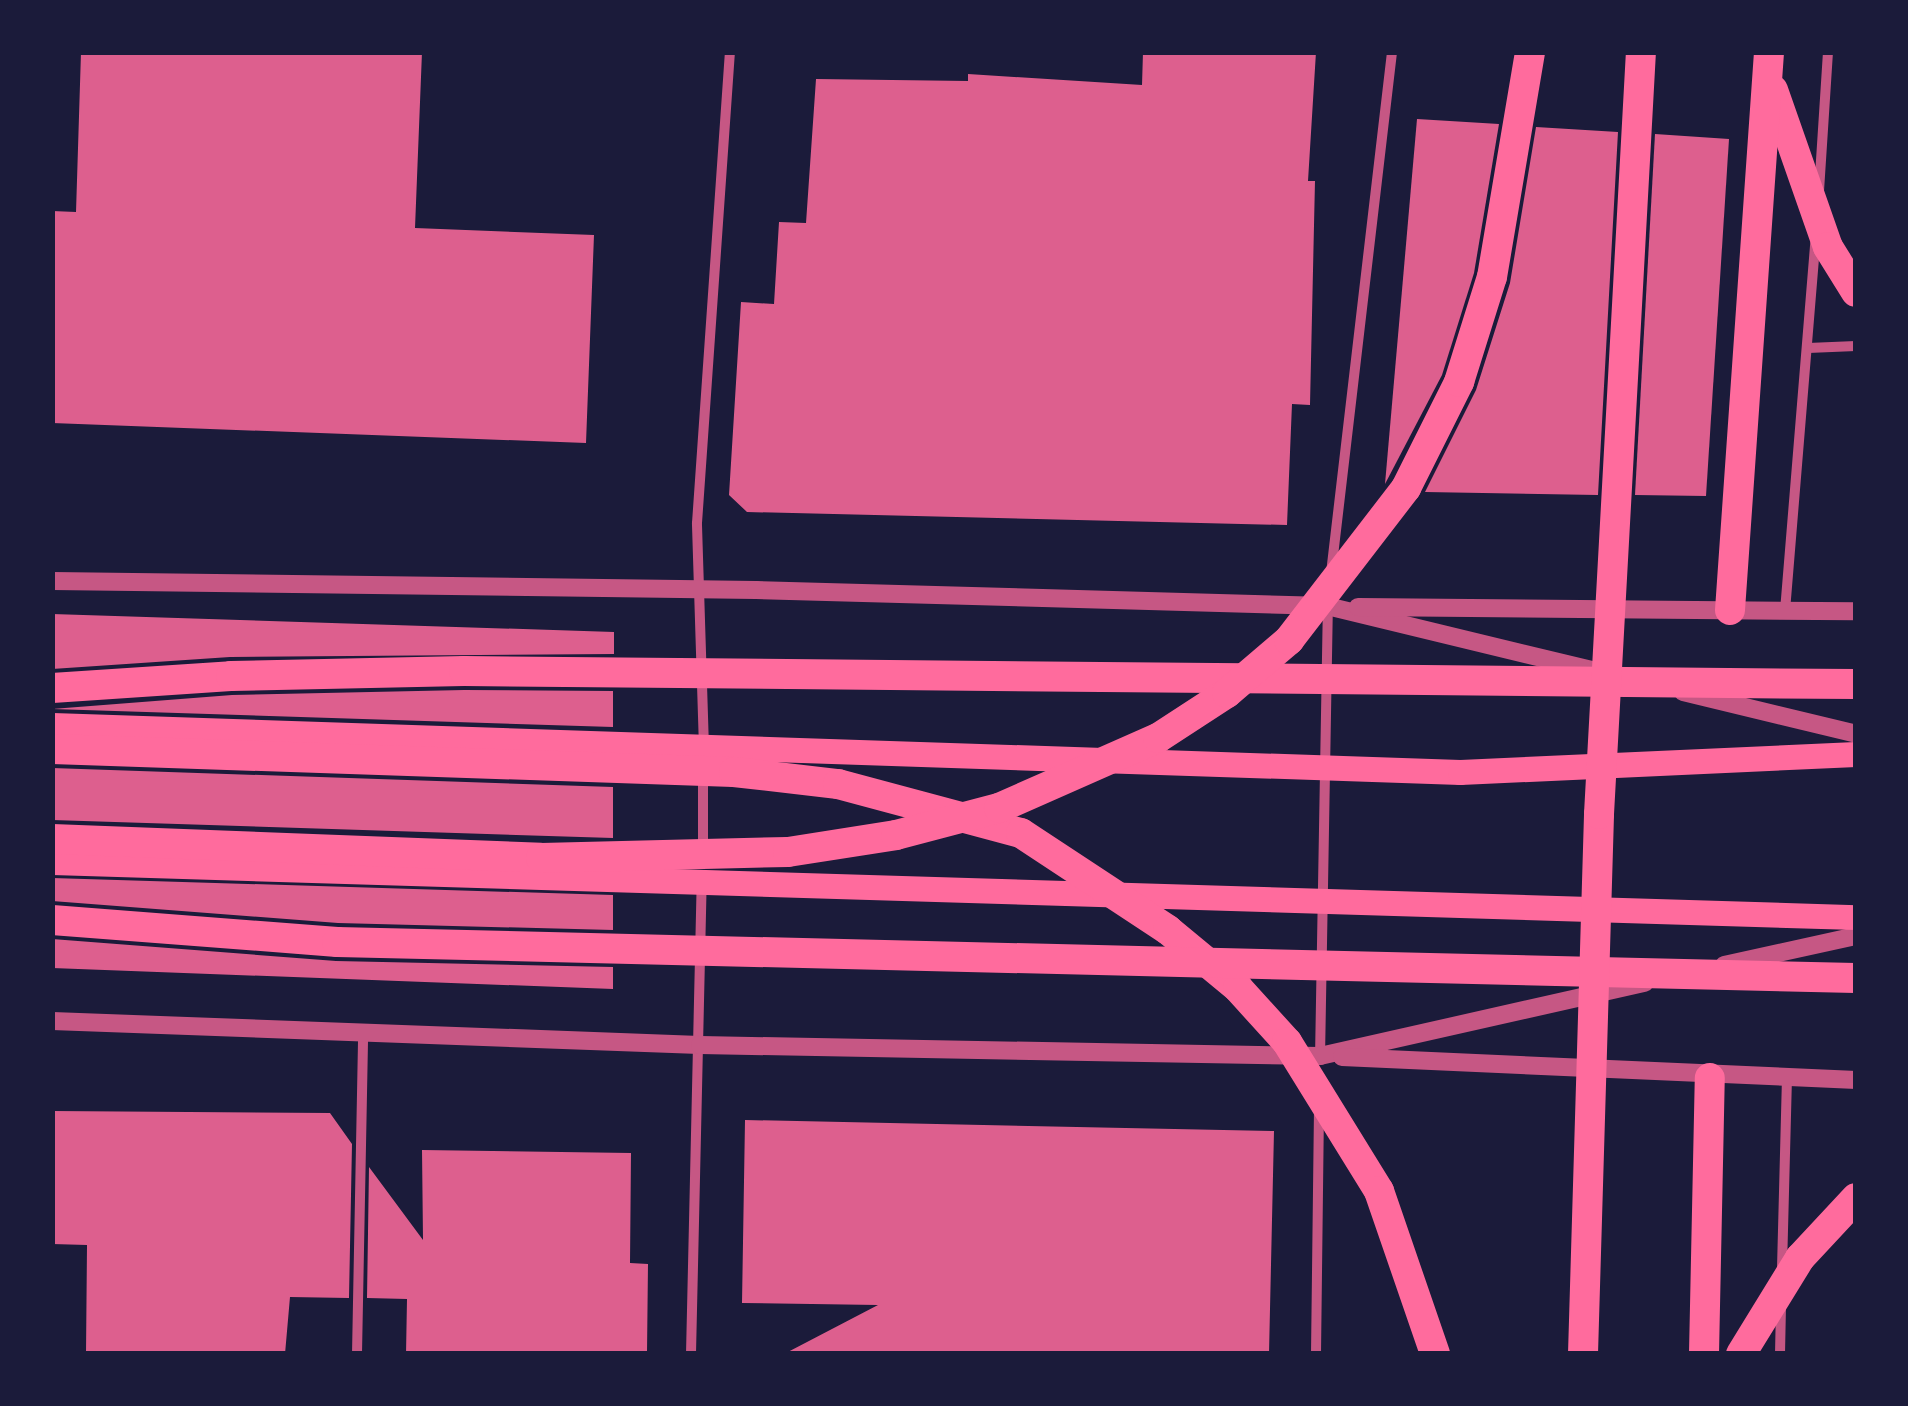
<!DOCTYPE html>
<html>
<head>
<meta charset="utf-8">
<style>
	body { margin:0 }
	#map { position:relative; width:1908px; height:1406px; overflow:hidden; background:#1b1b3a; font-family:Roboto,sans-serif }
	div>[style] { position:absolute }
	.building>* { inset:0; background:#dd5f8e }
	.minor>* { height:10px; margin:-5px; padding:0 5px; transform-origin:5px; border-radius:5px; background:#c65784 }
	.tertiary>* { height:18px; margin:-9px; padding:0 9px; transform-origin:9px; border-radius:9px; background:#c65784 }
	.primary>* { height:25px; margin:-12.5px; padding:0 12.5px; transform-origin:12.5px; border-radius:12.5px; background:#ff6b9d }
	.motorway>* { height:30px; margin:-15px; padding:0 15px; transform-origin:15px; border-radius:15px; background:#ff6b9d }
	span { translate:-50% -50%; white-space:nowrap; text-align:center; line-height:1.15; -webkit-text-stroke:10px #1b1b3a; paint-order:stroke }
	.frame { position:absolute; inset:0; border:55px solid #1b1b3a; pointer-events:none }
</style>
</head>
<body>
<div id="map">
	<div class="building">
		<div style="clip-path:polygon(81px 52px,422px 52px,415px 228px,594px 235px,586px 443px,52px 423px,52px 211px,76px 212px)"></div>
		<div style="clip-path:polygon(1143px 52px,1316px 52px,1308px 181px,1315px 181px,1310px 405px,1292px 404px,1287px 525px,747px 512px,729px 495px,741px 302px,774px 304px,779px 222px,806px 223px,816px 79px,968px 81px,968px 74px,1142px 85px)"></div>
		<div style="clip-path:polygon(1417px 119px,1499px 124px,1474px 273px,1442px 375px,1385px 484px)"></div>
		<div style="clip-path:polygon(1536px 127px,1618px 132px,1598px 495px,1425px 492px,1476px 390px,1510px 283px)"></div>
		<div style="clip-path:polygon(1655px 134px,1729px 139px,1706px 496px,1635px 495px)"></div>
		<div style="clip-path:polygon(52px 614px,614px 632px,614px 654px,230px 657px,52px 669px)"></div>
		<div style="clip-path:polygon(464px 690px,613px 691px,613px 727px,52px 709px,232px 695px)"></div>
		<div style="clip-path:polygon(52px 768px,613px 787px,613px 838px,52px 820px)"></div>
		<div style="clip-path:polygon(52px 878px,613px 895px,613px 930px,338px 923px,52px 901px)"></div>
		<div style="clip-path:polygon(52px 939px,336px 961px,613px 967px,613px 989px,52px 968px)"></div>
		<div style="clip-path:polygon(52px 1111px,330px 1113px,352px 1144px,349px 1298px,290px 1297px,285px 1354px,86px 1354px,87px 1245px,52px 1244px)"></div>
		<div style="clip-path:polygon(745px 1120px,1274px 1131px,1269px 1354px,784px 1354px,878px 1305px,742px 1303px)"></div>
		<div style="clip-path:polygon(422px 1150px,631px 1153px,630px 1263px,648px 1264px,647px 1354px,406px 1354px,407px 1299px,367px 1298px,369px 1167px,423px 1240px)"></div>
	</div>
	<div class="minor">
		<div style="left:1819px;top:191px;width:139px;rotate:-86.3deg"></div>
		<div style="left:1808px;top:348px;width:48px;rotate:-2.4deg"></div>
		<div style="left:1331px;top:573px;width:525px;rotate:-83.32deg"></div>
		<div style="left:1785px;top:611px;width:369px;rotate:-85.3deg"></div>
		<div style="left:704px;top:748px;width:225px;rotate:-91.8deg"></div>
		<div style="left:697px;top:523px;width:472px;rotate:-86deg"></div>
		<div style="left:703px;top:853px;width:78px;rotate:-90deg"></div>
		<div style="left:1320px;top:1058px;width:453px;rotate:-89deg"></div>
		<div style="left:1782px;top:1268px;width:189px;rotate:-88.5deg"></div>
		<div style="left:357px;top:1354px;width:324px;rotate:-88.9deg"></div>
		<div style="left:691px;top:1354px;width:469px;rotate:-88.7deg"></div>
		<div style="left:1316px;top:1354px;width:244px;rotate:-89.3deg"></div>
		<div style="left:1780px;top:1354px;width:49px;rotate:-88.8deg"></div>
	</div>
	<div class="tertiary">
		<div style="left:52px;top:581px;width:704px;rotate:0.73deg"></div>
		<div style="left:756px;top:590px;width:571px;rotate:1.61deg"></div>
		<div style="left:1327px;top:606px;width:280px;rotate:13.6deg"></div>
		<div style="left:1358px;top:607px;width:498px;rotate:0.5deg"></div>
		<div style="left:1683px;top:692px;width:178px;rotate:13.6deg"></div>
		<div style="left:1724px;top:965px;width:135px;rotate:-12.4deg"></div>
		<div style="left:52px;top:1021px;width:648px;rotate:2.12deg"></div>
		<div style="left:700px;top:1045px;width:620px;rotate:1.02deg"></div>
		<div style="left:1320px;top:1056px;width:333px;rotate:-12.7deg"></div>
		<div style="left:1342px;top:1057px;width:515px;rotate:2.56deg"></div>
	</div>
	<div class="primary">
		<div style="left:52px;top:725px;width:1409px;rotate:1.91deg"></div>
		<div style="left:1460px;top:772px;width:396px;rotate:-2.6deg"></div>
		<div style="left:52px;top:862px;width:1805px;rotate:1.75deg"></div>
	</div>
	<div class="motorway">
		<div style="left:1773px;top:90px;width:166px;rotate:70.7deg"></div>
		<div style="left:1828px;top:247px;width:53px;rotate:58.1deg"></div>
		<div style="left:1730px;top:610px;width:559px;rotate:-86deg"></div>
		<div style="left:52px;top:688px;width:179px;rotate:-3.8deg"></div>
		<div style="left:231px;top:676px;width:233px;rotate:-1.2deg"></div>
		<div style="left:464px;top:671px;width:1392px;rotate:0.54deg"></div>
		<div style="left:52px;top:749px;width:682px;rotate:1.93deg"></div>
		<div style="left:734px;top:772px;width:105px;rotate:6.6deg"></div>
		<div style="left:838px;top:784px;width:189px;rotate:15deg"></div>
		<div style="left:1021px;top:833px;width:176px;rotate:33.4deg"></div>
		<div style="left:1168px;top:930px;width:91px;rotate:39.6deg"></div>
		<div style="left:1238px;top:988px;width:73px;rotate:47.8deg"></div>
		<div style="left:1287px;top:1042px;width:175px;rotate:58.3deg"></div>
		<div style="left:1379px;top:1191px;width:172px;rotate:71deg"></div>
		<div style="left:52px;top:839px;width:489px;rotate:2.2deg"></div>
		<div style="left:541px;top:858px;width:247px;rotate:-1.4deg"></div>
		<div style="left:788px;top:852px;width:109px;rotate:-8.9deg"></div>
		<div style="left:896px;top:835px;width:106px;rotate:-14.7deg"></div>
		<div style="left:999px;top:808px;width:174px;rotate:-23.8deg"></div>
		<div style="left:1158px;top:738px;width:82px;rotate:-33.1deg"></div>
		<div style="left:1227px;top:693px;width:82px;rotate:-40.5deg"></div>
		<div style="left:1289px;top:640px;width:192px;rotate:-52.4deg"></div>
		<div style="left:1406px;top:488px;width:119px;rotate:-63.4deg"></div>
		<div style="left:1459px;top:382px;width:110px;rotate:-72.6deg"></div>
		<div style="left:1492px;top:277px;width:228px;rotate:-80.4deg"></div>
		<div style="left:52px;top:920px;width:286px;rotate:4.4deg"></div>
		<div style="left:337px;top:942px;width:1519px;rotate:1.36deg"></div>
		<div style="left:1583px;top:1354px;width:540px;rotate:-88.3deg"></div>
		<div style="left:1599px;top:814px;width:763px;rotate:-86.85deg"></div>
		<div style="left:1704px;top:1354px;width:276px;rotate:-88.8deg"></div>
		<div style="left:1741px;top:1354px;width:113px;rotate:-58.4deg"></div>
		<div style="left:1800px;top:1258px;width:82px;rotate:-47deg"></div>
	</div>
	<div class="frame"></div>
</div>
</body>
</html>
